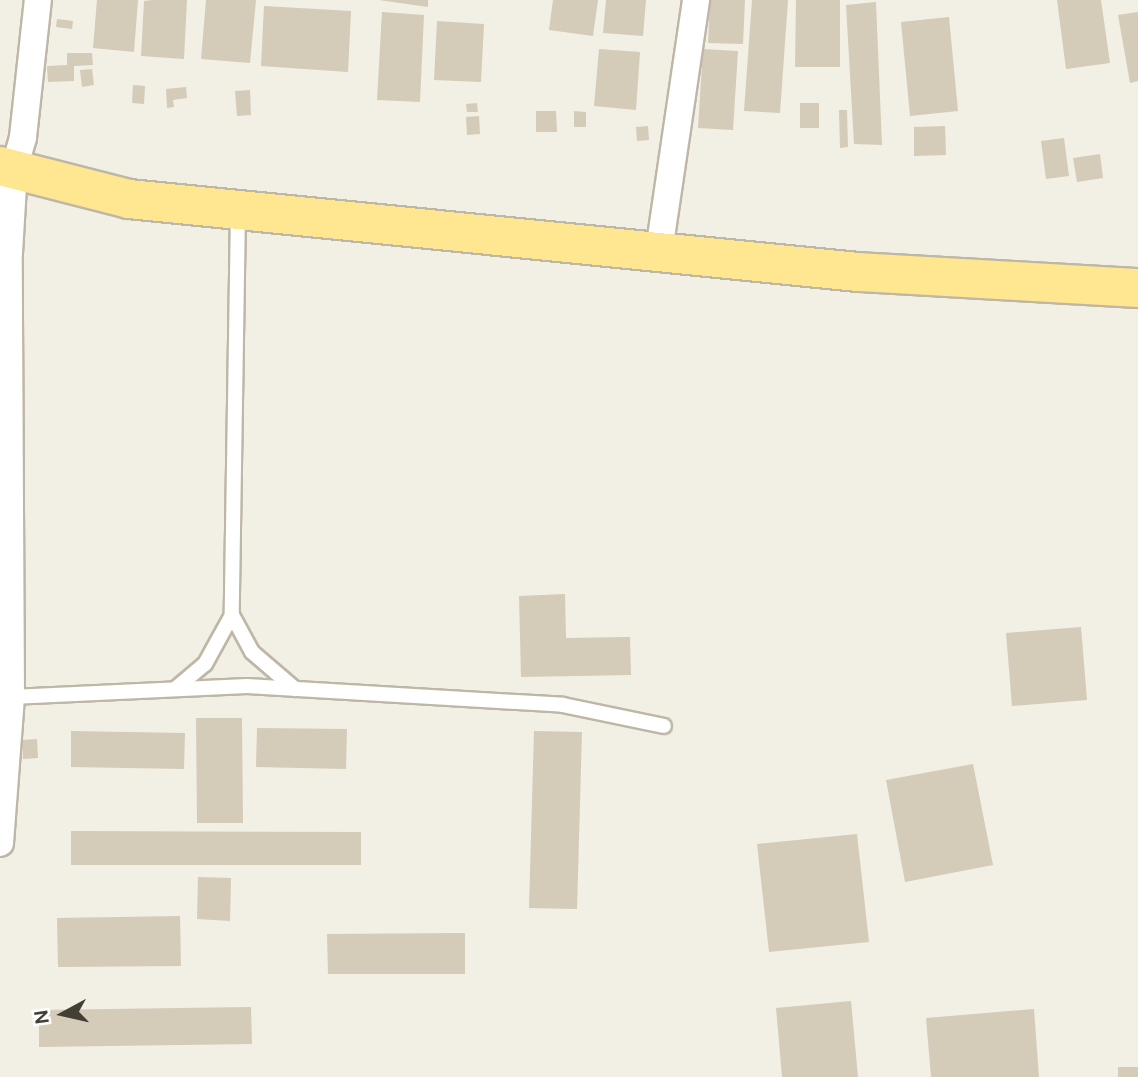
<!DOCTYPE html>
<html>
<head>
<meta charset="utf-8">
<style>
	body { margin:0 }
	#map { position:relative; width:1138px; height:1077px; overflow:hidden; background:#f2efe4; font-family:"DM Sans",sans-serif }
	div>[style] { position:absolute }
	.building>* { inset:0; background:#d4cbb9 }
	.roads { filter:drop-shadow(2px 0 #beb7a6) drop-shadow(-2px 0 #beb7a6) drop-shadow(0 2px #beb7a6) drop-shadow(0 -2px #beb7a6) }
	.lane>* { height:14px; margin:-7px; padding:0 7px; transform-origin:7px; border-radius:7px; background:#fff }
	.street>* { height:26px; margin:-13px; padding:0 13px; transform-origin:13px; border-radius:13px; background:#fff }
	.primary>* { height:38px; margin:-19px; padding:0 19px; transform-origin:19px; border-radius:19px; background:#ffe690 }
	span { translate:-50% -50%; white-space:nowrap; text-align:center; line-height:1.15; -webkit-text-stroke:6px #fff; paint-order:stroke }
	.north { position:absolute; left:28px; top:979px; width:70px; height:70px; -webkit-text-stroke:5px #fff; paint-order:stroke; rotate:262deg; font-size:19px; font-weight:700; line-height:28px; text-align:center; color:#443f34 }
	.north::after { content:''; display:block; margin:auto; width:24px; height:32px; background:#443f34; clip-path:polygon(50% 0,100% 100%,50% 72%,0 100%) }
</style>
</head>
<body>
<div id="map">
	<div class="building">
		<div style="clip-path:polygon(97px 0,138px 0,134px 52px,93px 48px)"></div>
		<div style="clip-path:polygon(153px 0,187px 0,184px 59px,141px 56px,144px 1px)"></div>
		<div style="clip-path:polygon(206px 0,256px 0,250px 63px,201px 59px)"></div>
		<div style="clip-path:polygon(379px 0,428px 0,428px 7px)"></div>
		<div style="clip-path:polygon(553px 0,598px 0,593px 36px,549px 30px)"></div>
		<div style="clip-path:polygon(606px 0,646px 0,643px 36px,603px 33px)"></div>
		<div style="clip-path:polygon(710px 0,745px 0,743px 44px,708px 43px)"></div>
		<div style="clip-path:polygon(752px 0,788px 0,780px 113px,744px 111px)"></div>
		<div style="clip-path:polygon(796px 0,840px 0,840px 67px,795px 67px)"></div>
		<div style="clip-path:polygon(1057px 0,1101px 0,1110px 63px,1066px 69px)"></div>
		<div style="clip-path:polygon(876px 2px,882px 145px,854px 144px,846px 5px)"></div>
		<div style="clip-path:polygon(264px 6px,351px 11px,348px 72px,261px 66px)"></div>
		<div style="clip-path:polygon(382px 12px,424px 15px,420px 102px,377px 100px)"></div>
		<div style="clip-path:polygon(1138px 12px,1138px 81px,1130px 83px,1118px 15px)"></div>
		<div style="clip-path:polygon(949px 17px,958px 111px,910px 116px,901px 22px)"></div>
		<div style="clip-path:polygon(57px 19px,73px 21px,72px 29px,56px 27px)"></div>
		<div style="clip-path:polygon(437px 21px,484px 24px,481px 82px,434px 80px)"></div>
		<div style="clip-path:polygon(599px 49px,640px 52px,636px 110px,594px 106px)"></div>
		<div style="clip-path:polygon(703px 49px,738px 51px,733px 130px,698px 128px)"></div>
		<div style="clip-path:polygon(67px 53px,92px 53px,93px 65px,74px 66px,74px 81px,48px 82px,47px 66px,67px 65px)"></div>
		<div style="clip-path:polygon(92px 69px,94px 85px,82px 87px,80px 70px)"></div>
		<div style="clip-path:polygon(133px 85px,145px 86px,144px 104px,132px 103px)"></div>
		<div style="clip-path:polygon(186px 87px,187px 98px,173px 100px,174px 107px,167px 108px,166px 89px)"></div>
		<div style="clip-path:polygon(250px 90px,251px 115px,237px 116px,235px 91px)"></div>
		<div style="clip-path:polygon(477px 103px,478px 112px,467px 112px,466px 104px)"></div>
		<div style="clip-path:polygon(800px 103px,819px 103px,819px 128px,800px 128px)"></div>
		<div style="clip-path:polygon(839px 110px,847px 110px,848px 147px,840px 148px)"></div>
		<div style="clip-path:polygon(536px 111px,556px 111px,557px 132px,536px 132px)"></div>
		<div style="clip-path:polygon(574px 111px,586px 112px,586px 127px,574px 127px)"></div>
		<div style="clip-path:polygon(479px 116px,480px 134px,467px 135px,466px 117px)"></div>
		<div style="clip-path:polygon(648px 126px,649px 140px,637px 141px,636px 127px)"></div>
		<div style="clip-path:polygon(945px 126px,946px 155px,914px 156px,914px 127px)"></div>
		<div style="clip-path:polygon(1064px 138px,1069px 176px,1046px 179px,1041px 141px)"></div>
		<div style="clip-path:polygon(1100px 154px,1103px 178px,1077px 182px,1073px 158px)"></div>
		<div style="clip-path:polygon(565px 594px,566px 638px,630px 637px,631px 675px,521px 677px,519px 596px)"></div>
		<div style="clip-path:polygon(1081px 627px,1087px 700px,1012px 706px,1006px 633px)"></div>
		<div style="clip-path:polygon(196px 718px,242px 718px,243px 823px,197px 823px)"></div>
		<div style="clip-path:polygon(257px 728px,347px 729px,346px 769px,256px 767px)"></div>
		<div style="clip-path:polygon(71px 731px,185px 733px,184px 769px,71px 767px)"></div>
		<div style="clip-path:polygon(534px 731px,582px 732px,577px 909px,529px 908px)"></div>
		<div style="clip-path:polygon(37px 739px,38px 758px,23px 759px,22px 740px)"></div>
		<div style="clip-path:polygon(973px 764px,993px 865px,905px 882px,886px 780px)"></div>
		<div style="clip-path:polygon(71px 831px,361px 832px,361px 865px,71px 865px)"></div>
		<div style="clip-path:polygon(857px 834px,869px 942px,769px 952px,757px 844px)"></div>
		<div style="clip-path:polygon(198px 877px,231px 878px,230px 921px,197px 919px)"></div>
		<div style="clip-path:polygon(180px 916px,181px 966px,58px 967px,57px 918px)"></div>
		<div style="clip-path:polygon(465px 933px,465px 974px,328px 974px,327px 934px)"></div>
		<div style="clip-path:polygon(851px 1001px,858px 1077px,782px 1077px,776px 1008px)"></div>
		<div style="clip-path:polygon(251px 1007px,252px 1044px,39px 1047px,39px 1010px)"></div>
		<div style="clip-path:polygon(1034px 1009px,1039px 1077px,931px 1077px,926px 1018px)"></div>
		<div style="clip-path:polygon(1118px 1067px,1138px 1067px,1138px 1077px,1118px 1077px)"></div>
	</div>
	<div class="roads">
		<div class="lane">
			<div style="left:238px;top:211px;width:404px;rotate:90.9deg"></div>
			<div style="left:232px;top:615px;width:42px;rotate:61.6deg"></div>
			<div style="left:252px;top:652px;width:57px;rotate:40.7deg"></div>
			<div style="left:175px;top:689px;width:39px;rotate:-40deg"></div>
			<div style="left:205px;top:664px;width:56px;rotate:-61.1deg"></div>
			<div style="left:11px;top:697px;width:236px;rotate:-2.7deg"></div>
			<div style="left:247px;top:686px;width:317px;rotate:3.4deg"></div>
			<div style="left:563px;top:705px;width:103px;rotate:11.7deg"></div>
		</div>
		<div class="street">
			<div style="left:659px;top:251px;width:254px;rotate:-81.6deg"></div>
			<div style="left:0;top:843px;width:146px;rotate:-85.7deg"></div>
			<div style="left:11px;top:697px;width:444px;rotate:-90.3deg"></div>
			<div style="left:9px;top:253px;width:84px;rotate:-86.6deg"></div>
			<div style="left:14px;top:169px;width:33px;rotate:-74deg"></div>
			<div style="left:23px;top:137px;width:138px;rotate:-83.8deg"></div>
		</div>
		<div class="primary">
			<div style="left:0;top:166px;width:133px;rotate:14.3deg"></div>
			<div style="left:129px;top:199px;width:733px;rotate:5.72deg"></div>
			<div style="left:858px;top:272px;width:280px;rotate:3.3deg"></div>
		</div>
	</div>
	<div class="north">N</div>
</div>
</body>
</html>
